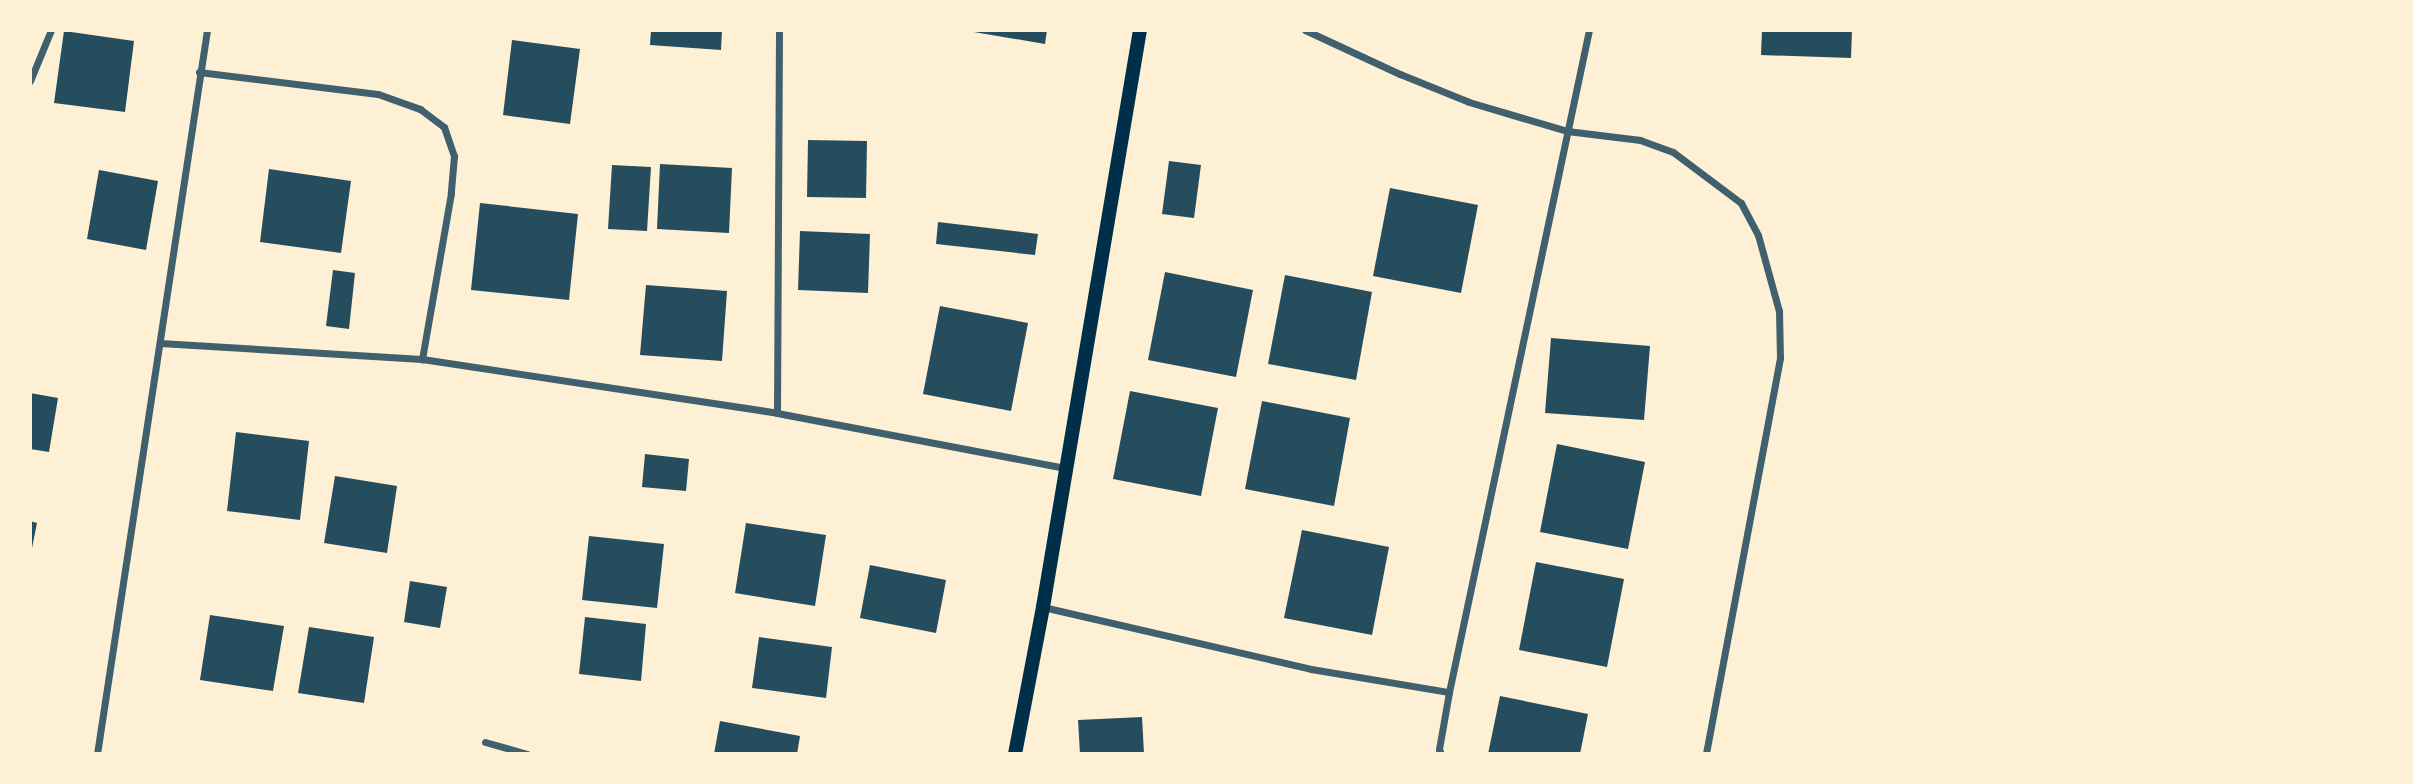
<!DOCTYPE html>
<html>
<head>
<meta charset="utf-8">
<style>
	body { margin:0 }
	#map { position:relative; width:2413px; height:784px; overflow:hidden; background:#fdf0d5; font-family:"Varela Round",sans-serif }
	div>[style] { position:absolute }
	.building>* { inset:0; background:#264d5e }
	.minor>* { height:7px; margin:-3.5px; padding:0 3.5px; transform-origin:3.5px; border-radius:3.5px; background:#3f606c }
	.secondary>* { height:14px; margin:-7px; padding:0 7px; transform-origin:7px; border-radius:7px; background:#003049 }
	span { translate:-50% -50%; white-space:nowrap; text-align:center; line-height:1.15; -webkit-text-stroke:7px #fdf0d5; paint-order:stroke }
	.frame { position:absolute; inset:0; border:32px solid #fdf0d5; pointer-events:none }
</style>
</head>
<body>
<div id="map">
	<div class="building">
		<div style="clip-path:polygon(651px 30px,722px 30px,721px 50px,650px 45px)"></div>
		<div style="clip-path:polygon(962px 30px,1047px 30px,1045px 44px)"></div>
		<div style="clip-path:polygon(1762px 30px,1852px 30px,1851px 58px,1761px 55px)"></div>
		<div style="clip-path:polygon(64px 31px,134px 41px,125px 112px,54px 103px)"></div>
		<div style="clip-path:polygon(512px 40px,580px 49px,570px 124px,503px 115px)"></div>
		<div style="clip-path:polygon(808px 140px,867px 141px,866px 198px,807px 197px)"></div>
		<div style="clip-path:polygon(1169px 161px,1201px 165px,1194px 218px,1162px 214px)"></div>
		<div style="clip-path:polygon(660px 164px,732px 168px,729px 233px,657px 229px)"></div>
		<div style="clip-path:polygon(612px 165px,651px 167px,647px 231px,608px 229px)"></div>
		<div style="clip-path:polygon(269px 169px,351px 181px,341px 253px,260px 242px)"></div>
		<div style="clip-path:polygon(99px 170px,158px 181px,146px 250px,87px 239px)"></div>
		<div style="clip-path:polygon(1390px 188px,1478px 205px,1461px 293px,1373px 276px)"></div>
		<div style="clip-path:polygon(480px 203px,578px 214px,569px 300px,471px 290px)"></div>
		<div style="clip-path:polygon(938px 222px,1038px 234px,1035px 255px,936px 244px)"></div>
		<div style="clip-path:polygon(800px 231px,870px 234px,868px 293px,798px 290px)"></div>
		<div style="clip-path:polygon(333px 270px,355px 273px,349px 329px,326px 326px)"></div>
		<div style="clip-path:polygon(1165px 272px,1253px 290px,1236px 377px,1148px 360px)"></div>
		<div style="clip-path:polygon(1285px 275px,1372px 292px,1356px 380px,1268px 364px)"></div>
		<div style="clip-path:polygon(646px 285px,727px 291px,722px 361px,640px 355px)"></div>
		<div style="clip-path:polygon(940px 306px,1028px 323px,1011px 411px,923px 394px)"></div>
		<div style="clip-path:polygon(1551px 338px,1650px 346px,1644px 420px,1545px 413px)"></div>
		<div style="clip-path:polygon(1130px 391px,1218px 408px,1201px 496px,1113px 479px)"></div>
		<div style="clip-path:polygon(30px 393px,58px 398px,49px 452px,30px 449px)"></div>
		<div style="clip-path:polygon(1262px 401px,1350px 418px,1334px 506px,1245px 489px)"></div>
		<div style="clip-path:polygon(236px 432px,309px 441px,300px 520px,227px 511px)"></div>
		<div style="clip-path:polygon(1557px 444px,1645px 462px,1628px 549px,1540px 532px)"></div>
		<div style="clip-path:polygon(645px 454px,689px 459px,686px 491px,642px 487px)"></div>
		<div style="clip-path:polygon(335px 476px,397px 486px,387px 553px,324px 543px)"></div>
		<div style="clip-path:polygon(30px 521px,37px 523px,31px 553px,30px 553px)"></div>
		<div style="clip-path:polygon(746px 523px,826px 535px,815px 606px,735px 593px)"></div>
		<div style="clip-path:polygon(1302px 530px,1389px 547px,1372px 635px,1284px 618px)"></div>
		<div style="clip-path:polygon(589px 536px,664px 544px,657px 608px,582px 600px)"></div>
		<div style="clip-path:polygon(1536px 562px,1624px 579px,1607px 667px,1519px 650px)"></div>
		<div style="clip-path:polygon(870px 565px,946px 580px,936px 633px,860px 618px)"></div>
		<div style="clip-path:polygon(410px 581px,447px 587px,440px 628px,404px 622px)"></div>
		<div style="clip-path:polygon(210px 615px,284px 626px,273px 691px,200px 680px)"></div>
		<div style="clip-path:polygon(585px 617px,646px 624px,641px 681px,579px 674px)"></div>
		<div style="clip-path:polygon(309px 627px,374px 637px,364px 703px,298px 693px)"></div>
		<div style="clip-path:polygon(759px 637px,832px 647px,826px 698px,752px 688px)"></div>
		<div style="clip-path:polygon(1500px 696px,1588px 714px,1580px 754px,1488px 754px)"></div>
		<div style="clip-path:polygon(1142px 717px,1144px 754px,1080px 754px,1078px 720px)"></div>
		<div style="clip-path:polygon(720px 721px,800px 736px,797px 754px,714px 754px)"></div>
	</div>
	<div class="minor">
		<div style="left:1305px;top:30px;width:105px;rotate:24.9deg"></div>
		<div style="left:1400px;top:74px;width:74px;rotate:22.1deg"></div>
		<div style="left:1469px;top:102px;width:102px;rotate:16.5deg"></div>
		<div style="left:1567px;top:131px;width:74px;rotate:7deg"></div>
		<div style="left:1640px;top:140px;width:35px;rotate:20deg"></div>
		<div style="left:1673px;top:152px;width:85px;rotate:36.9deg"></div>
		<div style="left:1741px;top:203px;width:36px;rotate:62deg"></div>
		<div style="left:1758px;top:235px;width:79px;rotate:74.6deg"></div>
		<div style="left:1779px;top:311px;width:47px;rotate:88.8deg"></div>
		<div style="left:1780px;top:358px;width:403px;rotate:100.6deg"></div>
		<div style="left:199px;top:72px;width:180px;rotate:7deg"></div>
		<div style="left:378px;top:94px;width:45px;rotate:19.7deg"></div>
		<div style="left:420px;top:109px;width:30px;rotate:37deg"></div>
		<div style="left:444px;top:127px;width:31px;rotate:71deg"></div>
		<div style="left:454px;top:156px;width:37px;rotate:95deg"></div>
		<div style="left:451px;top:193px;width:169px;rotate:99.9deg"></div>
		<div style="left:30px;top:81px;width:55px;rotate:-67.6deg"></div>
		<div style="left:160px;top:343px;width:262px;rotate:3.5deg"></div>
		<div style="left:422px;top:359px;width:359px;rotate:8.6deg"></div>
		<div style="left:777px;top:413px;width:292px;rotate:10.8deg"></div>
		<div style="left:777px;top:413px;width:383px;rotate:-89.7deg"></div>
		<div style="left:1043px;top:607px;width:275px;rotate:13deg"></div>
		<div style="left:1311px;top:669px;width:140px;rotate:9.5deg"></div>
		<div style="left:485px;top:742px;width:44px;rotate:15.9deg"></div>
		<div style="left:97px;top:754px;width:732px;rotate:-81.36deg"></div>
		<div style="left:1441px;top:754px;width:5px;rotate:-112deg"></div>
		<div style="left:1439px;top:749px;width:58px;rotate:-80deg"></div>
		<div style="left:1449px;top:692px;width:677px;rotate:-78.06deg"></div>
	</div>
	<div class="secondary">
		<div style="left:1015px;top:754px;width:150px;rotate:-79.2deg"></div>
		<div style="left:1043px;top:607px;width:585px;rotate:-80.46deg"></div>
	</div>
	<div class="frame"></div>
</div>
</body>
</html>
